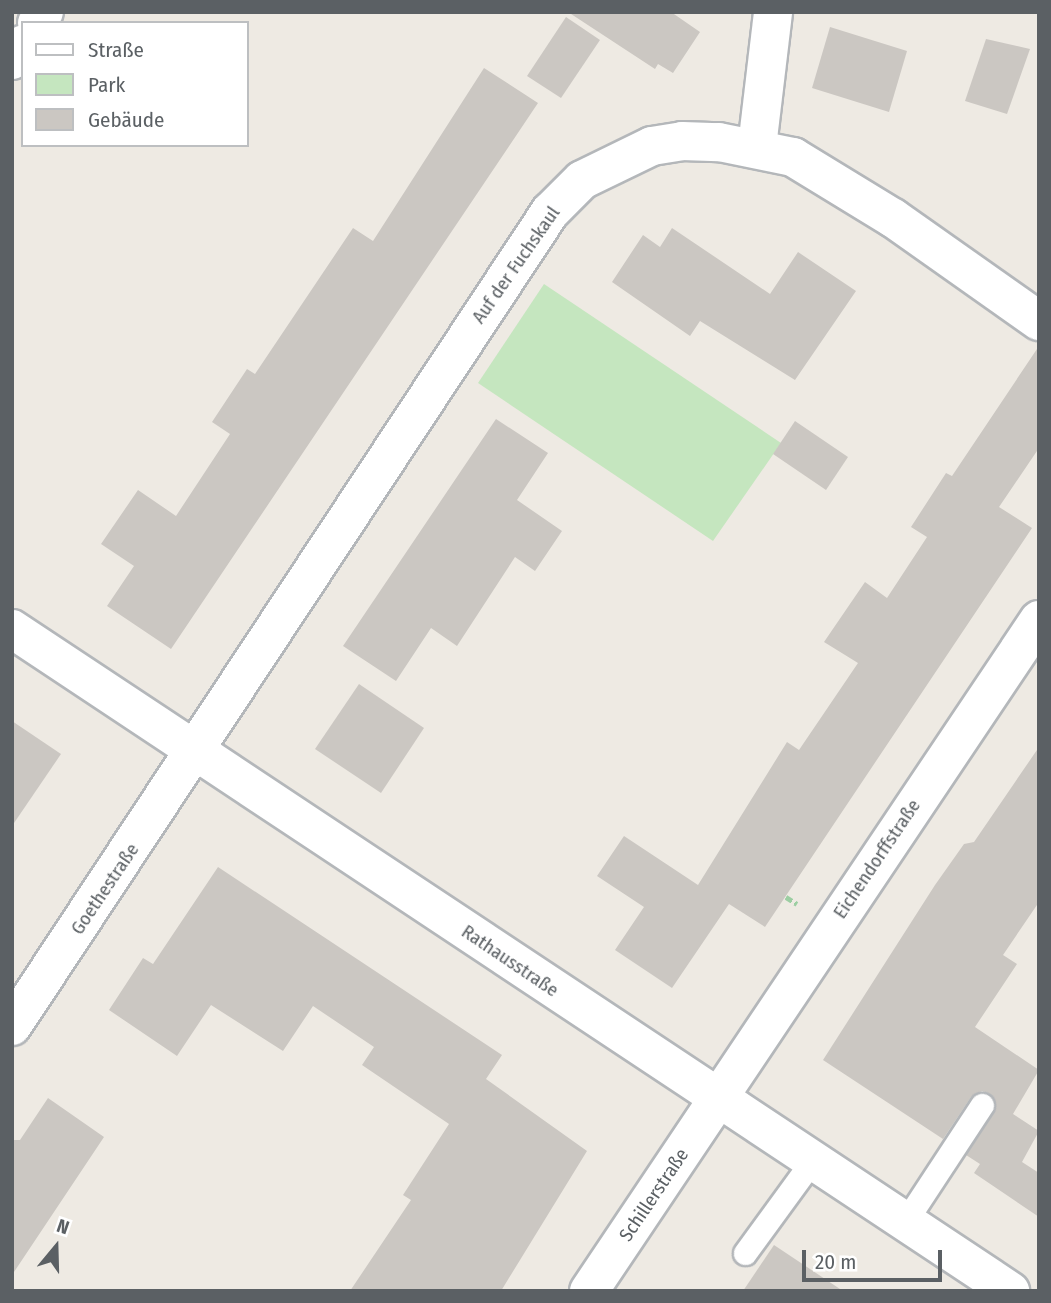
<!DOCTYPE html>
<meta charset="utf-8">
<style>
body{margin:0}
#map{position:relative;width:1051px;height:1303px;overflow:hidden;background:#eeeae3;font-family:"Fira Sans Condensed",sans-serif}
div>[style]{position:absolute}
.green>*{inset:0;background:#c5e6bf}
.building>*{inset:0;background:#cbc7c2}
.path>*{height:4.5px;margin-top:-2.25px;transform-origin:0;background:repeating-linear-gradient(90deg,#9ccea2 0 7px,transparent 0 10.5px)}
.roads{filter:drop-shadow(2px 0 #b4b7ba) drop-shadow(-2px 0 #b4b7ba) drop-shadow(0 2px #b4b7ba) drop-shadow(0 -2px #b4b7ba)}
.service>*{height:23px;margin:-11.5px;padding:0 11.5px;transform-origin:11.5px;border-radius:11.5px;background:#fff}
.minor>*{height:38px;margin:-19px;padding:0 19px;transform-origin:19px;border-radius:19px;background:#fff}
.tertiary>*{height:38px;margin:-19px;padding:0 19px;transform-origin:19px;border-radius:19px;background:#fff}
span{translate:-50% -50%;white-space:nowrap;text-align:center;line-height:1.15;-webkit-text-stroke:6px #fff;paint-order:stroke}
.street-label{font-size:19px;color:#5b6064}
.frame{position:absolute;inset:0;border:14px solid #5b6064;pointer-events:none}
.legend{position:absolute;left:21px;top:21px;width:228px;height:126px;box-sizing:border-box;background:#fff;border:2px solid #bdbfc1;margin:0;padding:9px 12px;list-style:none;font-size:21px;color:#5b6064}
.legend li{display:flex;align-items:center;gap:14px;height:35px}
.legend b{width:35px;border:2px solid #bdbfc1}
.north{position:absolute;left:21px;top:1212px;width:70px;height:70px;-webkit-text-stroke:5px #fff;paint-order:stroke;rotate:19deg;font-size:19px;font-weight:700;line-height:28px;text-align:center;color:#5b6064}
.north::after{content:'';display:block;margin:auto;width:24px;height:32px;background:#5b6064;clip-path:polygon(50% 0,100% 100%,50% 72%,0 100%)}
.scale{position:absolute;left:802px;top:1250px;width:140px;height:32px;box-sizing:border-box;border:4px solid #5b6064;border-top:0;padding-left:9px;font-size:21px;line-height:24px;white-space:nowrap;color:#5b6064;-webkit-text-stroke:5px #fff;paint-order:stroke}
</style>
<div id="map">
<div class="green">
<div style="clip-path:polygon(544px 284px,781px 443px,713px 541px,478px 383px)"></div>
</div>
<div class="building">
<div style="clip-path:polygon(568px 12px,671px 12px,700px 32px,673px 73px,658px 64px,655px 69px)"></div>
<div style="clip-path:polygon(566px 17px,600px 40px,561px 98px,527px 76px)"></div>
<div style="clip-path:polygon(830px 27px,907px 51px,889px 112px,812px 88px)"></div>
<div style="clip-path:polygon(986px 39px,1030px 49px,1007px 114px,965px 101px)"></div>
<div style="clip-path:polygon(484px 68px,538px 103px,171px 649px,107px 606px,134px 566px,101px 544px,138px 490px,176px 516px,230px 434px,212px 422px,247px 369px,255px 374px,353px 228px,373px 241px)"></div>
<div style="clip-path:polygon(672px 228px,770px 294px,798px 252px,856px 291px,795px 380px,700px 321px,690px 336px,612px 282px,643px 235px,660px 247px)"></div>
<div style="clip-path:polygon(1039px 346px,1039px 448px,999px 507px,1032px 528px,765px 927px,729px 904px,672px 988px,615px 950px,644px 907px,597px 876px,624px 836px,698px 885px,787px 742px,799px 750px,858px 663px,824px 642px,865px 582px,887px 598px,927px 537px,911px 527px,946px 473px,952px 476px)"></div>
<div style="clip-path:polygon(496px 419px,548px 453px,517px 500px,562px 531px,535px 571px,515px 557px,457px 646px,431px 628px,396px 681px,343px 646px)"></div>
<div style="clip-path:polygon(795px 421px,848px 457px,826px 490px,773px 454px)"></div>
<div style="clip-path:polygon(359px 684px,424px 728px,381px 793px,315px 749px)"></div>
<div style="clip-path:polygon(12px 721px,61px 754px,12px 826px)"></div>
<div style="clip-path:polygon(1039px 747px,1039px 902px,1003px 955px,1017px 964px,975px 1027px,1039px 1070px,1013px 1114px,1039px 1131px,1022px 1162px,1039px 1173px,1039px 1217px,974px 1173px,980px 1164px,966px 1155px,994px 1112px,990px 1094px,982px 1091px,971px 1097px,943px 1139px,823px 1060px,935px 885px,964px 844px,974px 842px)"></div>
<div style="clip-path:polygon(218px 867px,502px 1055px,486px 1079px,587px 1151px,501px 1291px,350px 1291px,411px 1200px,403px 1195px,449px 1124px,362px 1065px,374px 1047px,313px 1006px,283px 1051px,211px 1005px,177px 1056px,109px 1010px,143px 958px,153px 964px)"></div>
<div style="clip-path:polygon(48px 1098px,104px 1137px,12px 1275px,12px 1140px,20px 1140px)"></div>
<div style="clip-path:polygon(774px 1245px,843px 1291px,743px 1291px)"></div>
</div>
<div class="path">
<div style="left:786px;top:897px;width:13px;rotate:32deg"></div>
</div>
<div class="roads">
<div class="service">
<div style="left:905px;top:1222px;width:140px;rotate:-56.7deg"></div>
<div style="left:745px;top:1253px;width:114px;rotate:-53.9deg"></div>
</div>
<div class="minor">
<div style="left:37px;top:23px;width:13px;rotate:-58deg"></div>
<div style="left:12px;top:60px;width:19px;rotate:-55deg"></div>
<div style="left:757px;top:147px;width:136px;rotate:-83.2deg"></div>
<div style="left:12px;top:1026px;width:976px;rotate:-56.54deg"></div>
<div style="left:550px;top:212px;width:45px;rotate:-45deg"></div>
<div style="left:582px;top:180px;width:78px;rotate:-25.9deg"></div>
<div style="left:652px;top:146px;width:30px;rotate:-9deg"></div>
<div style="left:682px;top:141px;width:37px;rotate:2deg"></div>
<div style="left:719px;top:142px;width:76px;rotate:11.5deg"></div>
<div style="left:793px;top:157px;width:117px;rotate:31.4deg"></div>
<div style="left:893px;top:218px;width:179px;rotate:35.2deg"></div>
<div style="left:589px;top:1291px;width:808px;rotate:-56.15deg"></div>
</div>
<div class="tertiary">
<div style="left:12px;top:629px;width:1198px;rotate:33.56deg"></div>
</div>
</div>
<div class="street-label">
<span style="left:516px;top:265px;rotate:-55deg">Auf der Fuchskaul</span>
<span style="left:877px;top:859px;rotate:-56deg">Eichendorffstraße</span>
<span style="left:105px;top:889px;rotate:-56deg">Goethestraße</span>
<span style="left:510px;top:961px;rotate:34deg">Rathausstraße</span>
<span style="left:654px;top:1195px;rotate:-56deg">Schillerstraße</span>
</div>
<div class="frame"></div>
<ul class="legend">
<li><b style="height:9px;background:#fff"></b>Straße</li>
<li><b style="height:19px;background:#c5e6bf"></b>Park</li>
<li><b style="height:19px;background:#cbc7c2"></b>Gebäude</li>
</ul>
<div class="north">N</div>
<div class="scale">20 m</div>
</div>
